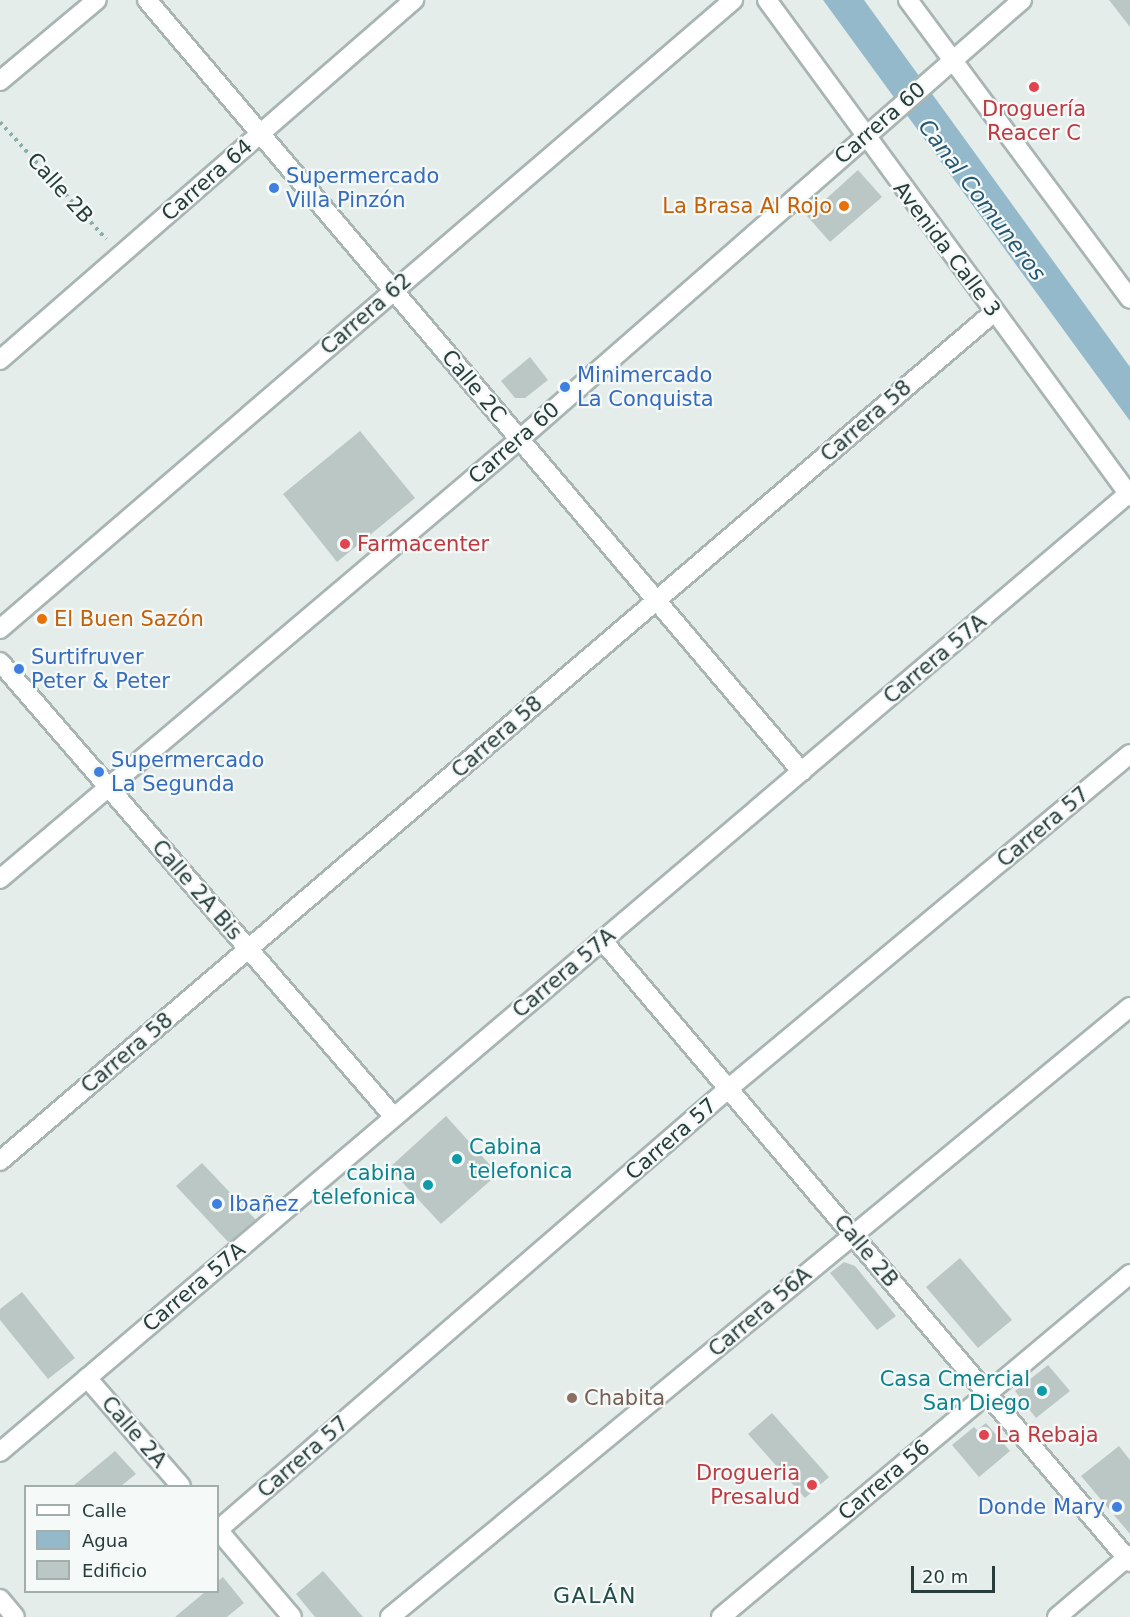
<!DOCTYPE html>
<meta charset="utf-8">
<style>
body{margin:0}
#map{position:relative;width:1130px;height:1617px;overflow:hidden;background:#e5edeb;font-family:"DejaVu Sans",sans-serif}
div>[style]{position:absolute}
.water>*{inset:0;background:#94b9cb}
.building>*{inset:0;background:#bbc7c4}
.path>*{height:4px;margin-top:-2px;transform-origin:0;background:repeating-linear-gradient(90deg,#89ada8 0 3px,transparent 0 7.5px)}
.roads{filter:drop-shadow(2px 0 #a8b5b3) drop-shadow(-2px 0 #a8b5b3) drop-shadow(0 2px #a8b5b3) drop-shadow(0 -2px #a8b5b3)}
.street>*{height:18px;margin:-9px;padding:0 9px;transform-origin:9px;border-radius:9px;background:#fff}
.secondary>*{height:18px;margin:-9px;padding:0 9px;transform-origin:9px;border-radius:9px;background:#fff}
.dots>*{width:16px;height:16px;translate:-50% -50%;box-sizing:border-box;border:3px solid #f5f9f8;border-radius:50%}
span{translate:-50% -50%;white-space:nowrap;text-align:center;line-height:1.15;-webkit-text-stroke:4.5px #f5f9f8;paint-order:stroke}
.health-label{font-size:21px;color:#be3a42}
.left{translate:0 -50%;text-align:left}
.right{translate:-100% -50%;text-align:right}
.street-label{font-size:21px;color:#263d3b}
.shop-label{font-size:21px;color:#366cbe}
.food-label{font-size:21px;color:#c56008}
.culture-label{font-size:21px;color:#0d838f}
.education-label{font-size:21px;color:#785e54}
.water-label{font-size:22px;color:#275872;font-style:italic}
.neighbourhood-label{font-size:22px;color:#244d4a;letter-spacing:1.5px}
.legend{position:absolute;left:24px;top:1485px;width:195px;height:108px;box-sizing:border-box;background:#f5f9f8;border:2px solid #a2aeac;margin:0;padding:8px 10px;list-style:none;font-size:18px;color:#263d3b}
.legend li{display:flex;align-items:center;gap:12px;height:30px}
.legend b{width:30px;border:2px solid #a2aeac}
.scale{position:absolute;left:911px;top:1566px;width:84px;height:27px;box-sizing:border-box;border:3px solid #263d3b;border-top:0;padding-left:8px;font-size:18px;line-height:21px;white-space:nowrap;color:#263d3b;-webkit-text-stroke:4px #f5f9f8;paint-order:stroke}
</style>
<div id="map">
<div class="water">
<div style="clip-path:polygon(823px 0,864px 0,1130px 367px,1130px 421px)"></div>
</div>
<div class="building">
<div style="clip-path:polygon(1109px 0,1130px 0,1130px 27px)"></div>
<div style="clip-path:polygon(858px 170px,882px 197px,830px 242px,807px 216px)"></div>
<div style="clip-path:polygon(530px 357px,548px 380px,525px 398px,515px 398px,501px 381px)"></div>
<div style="clip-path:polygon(360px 431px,415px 498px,337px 562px,283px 494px)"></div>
<div style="clip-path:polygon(446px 1116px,498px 1174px,441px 1224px,389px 1168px)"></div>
<div style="clip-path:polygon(202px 1163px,257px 1221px,231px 1245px,176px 1186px)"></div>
<div style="clip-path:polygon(960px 1258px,1012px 1320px,978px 1348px,926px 1287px)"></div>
<div style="clip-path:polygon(844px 1262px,855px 1266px,896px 1316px,877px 1330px,830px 1273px)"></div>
<div style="clip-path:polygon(22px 1292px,75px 1358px,48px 1379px,0 1320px,0 1309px)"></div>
<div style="clip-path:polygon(1048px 1365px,1070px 1391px,1036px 1418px,1015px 1391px)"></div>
<div style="clip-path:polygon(772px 1413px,829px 1477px,805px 1498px,748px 1434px)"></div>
<div style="clip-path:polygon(986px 1423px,1010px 1451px,979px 1477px,952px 1445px,974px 1427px,977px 1430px)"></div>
<div style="clip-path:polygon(1119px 1446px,1130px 1460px,1130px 1534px,1081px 1476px)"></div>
<div style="clip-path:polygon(115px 1451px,136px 1474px,121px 1486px,73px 1486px)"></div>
<div style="clip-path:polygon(323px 1571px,363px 1617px,315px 1617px,296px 1594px)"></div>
<div style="clip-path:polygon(223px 1577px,244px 1603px,227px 1617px,175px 1617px,205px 1592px,218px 1592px,218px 1581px)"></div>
</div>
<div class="path">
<div style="left:0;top:122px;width:158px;rotate:47.8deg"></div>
</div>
<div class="roads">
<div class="street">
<div style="left:147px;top:0;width:1012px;rotate:49.69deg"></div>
<div style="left:0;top:81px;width:126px;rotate:-39.9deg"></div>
<div style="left:0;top:360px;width:549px;rotate:-41.01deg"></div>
<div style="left:0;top:629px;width:966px;rotate:-40.63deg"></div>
<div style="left:0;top:662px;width:602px;rotate:49.11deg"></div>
<div style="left:602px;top:940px;width:816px;rotate:49.67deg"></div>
<div style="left:0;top:1161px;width:1307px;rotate:-40.5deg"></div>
<div style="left:87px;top:1378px;width:143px;rotate:49deg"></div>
<div style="left:0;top:1452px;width:1480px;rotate:-40.34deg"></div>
<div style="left:218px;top:1530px;width:674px;rotate:-40.85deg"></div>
<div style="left:728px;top:1089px;width:523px;rotate:-39.81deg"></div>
<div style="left:218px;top:1530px;width:114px;rotate:49.6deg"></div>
<div style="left:0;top:1599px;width:23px;rotate:50deg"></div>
<div style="left:390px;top:1617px;width:959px;rotate:-39.5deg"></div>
<div style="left:1057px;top:1617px;width:96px;rotate:-40.3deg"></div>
</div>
<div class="secondary">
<div style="left:767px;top:0;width:615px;rotate:53.8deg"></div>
<div style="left:908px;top:0;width:372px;rotate:53.4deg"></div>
<div style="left:0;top:879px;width:681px;rotate:-40.24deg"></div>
<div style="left:520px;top:439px;width:667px;rotate:-41.17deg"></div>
<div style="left:721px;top:1617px;width:534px;rotate:-39.98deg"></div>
</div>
</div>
<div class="dots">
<div style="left:1034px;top:87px;background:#e0444e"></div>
<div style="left:274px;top:188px;background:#3f7fe0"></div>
<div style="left:844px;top:206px;background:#e8710a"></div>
<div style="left:565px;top:387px;background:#3f7fe0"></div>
<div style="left:345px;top:544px;background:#e0444e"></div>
<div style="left:42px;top:619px;background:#e8710a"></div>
<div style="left:19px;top:669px;background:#3f7fe0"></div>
<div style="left:99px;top:772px;background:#3f7fe0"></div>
<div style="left:457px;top:1159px;background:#0f9aa8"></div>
<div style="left:428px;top:1185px;background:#0f9aa8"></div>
<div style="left:217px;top:1204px;background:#3f7fe0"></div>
<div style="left:1042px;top:1391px;background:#0f9aa8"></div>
<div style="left:572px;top:1398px;background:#8d6e63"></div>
<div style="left:984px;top:1435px;background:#e0444e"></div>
<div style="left:812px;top:1485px;background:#e0444e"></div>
<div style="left:1117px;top:1507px;background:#3f7fe0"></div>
</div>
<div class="health-label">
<span style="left:1034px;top:121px">Droguería<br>Reacer C</span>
<span class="left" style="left:357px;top:544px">Farmacenter</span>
<span class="left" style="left:996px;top:1435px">La Rebaja</span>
<span class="right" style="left:800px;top:1485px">Drogueria<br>Presalud</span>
</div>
<div class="street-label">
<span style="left:880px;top:123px;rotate:-41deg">Carrera 60</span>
<span style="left:207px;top:180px;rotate:-41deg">Carrera 64</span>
<span style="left:60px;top:188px;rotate:48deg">Calle 2B</span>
<span style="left:947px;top:249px;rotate:53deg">Avenida Calle 3</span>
<span style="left:366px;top:314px;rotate:-41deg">Carrera 62</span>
<span style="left:474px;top:386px;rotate:50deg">Calle 2C</span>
<span style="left:866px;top:421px;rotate:-41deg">Carrera 58</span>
<span style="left:514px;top:443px;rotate:-41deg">Carrera 60</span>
<span style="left:935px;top:659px;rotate:-40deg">Carrera 57A</span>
<span style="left:497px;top:737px;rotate:-41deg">Carrera 58</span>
<span style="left:1043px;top:827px;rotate:-40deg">Carrera 57</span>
<span style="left:197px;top:890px;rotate:49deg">Calle 2A Bis</span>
<span style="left:564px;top:973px;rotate:-40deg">Carrera 57A</span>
<span style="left:127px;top:1053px;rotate:-40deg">Carrera 58</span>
<span style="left:671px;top:1139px;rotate:-41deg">Carrera 57</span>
<span style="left:866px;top:1251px;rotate:50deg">Calle 2B</span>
<span style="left:194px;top:1287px;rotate:-40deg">Carrera 57A</span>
<span style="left:760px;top:1312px;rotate:-40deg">Carrera 56A</span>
<span style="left:134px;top:1432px;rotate:49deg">Calle 2A</span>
<span style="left:303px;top:1457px;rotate:-41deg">Carrera 57</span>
<span style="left:884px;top:1480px;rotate:-40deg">Carrera 56</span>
</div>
<div class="shop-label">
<span class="left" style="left:286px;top:188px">Supermercado<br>Villa Pinzón</span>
<span class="left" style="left:577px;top:387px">Minimercado<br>La Conquista</span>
<span class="left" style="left:31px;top:669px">Surtifruver<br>Peter &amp; Peter</span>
<span class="left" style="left:111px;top:772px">Supermercado<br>La Segunda</span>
<span class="left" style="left:229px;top:1204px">Ibañez</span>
<span class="right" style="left:1105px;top:1507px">Donde Mary</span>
</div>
<div class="food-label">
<span class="right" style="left:832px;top:206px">La Brasa Al Rojo</span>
<span class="left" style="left:54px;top:619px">El Buen Sazón</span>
</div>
<div class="culture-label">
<span class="left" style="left:469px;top:1159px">Cabina<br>telefonica</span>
<span class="right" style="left:416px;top:1185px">cabina<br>telefonica</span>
<span class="right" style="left:1030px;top:1391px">Casa Cmercial<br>San Diego</span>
</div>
<div class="education-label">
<span class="left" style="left:584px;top:1398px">Chabita</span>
</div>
<div class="water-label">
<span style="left:982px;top:200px;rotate:53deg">Canal Comuneros</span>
</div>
<div class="neighbourhood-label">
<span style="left:595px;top:1596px">GALÁN</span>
</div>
<ul class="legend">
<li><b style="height:8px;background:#fff"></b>Calle</li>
<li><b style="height:16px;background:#94b9cb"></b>Agua</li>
<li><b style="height:16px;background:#bbc7c4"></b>Edificio</li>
</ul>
<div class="scale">20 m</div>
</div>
